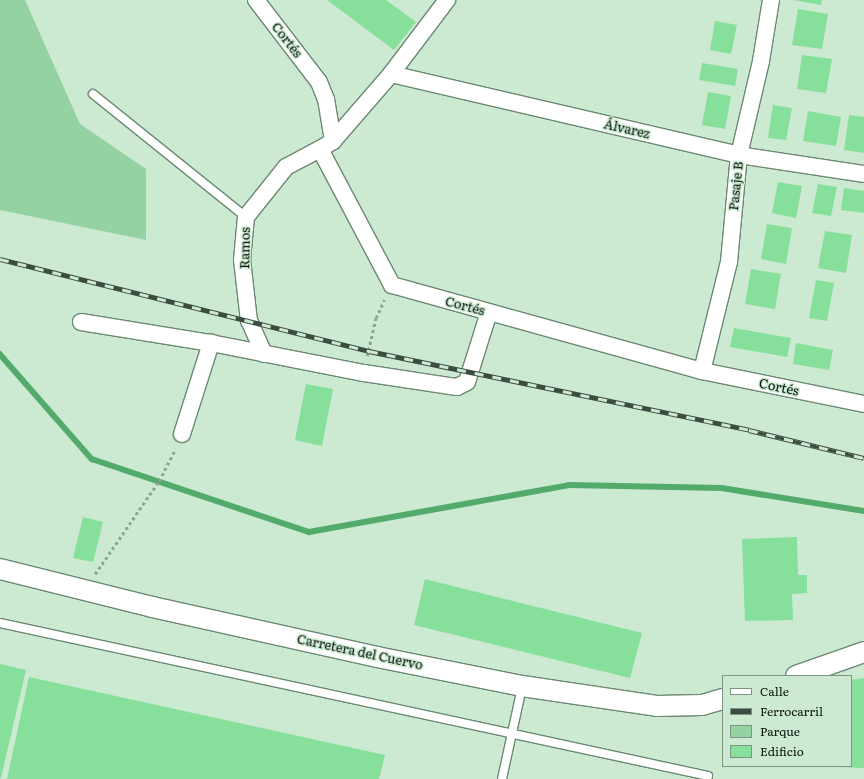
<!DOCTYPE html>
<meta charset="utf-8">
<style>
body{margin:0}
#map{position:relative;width:864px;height:779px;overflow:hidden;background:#ccead1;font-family:Literata,serif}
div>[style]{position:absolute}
.green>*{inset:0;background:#94d2a1}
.stream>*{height:5.5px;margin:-2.75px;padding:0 2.75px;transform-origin:2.75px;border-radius:2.75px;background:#52ab6a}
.building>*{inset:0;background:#86df9b}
.path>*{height:2.5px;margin-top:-1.25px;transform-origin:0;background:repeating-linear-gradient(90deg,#8ca490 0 3px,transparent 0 6px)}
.roads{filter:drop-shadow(1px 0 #6c8872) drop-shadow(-1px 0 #6c8872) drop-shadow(0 1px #6c8872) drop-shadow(0 -1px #6c8872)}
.service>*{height:8px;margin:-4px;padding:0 4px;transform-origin:4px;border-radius:4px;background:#fff}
.minor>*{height:16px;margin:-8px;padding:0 8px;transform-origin:8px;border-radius:8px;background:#fff}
.tertiary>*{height:20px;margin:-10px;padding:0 10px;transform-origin:10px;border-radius:10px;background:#fff}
.rail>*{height:4.5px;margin-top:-2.25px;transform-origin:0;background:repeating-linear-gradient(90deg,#ccead1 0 9px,#3c4c40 0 18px);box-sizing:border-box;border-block:1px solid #3c4c40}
span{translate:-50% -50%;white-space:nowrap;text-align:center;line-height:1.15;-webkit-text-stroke:3px #ccead1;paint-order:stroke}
.street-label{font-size:13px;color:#09140c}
.legend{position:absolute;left:722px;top:675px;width:130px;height:92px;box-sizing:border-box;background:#ccead1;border:1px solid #7e9482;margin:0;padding:5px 7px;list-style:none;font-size:12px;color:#09140c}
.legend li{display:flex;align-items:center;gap:8px;height:20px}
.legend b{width:20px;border:1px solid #7e9482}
</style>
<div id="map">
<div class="green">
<div style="clip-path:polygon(0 0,25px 0,80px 124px,146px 169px,146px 240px,0 210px)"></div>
</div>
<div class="stream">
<div style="left:0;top:354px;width:140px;rotate:48.8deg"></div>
<div style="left:92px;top:459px;width:229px;rotate:18.6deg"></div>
<div style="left:309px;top:532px;width:264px;rotate:-10.2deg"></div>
<div style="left:569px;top:485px;width:153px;rotate:1.1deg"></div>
<div style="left:722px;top:488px;width:144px;rotate:9.2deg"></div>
</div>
<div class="building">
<div style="clip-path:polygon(327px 0,386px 0,416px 22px,394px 50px)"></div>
<div style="clip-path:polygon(793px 0,822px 0,821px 5px)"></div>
<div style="clip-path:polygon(798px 9px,828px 14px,822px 49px,792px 45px)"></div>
<div style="clip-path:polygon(715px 21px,737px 25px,731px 54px,710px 50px)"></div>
<div style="clip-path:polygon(802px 55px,832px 59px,826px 93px,797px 89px)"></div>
<div style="clip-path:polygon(702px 63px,738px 69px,735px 86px,699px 80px)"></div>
<div style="clip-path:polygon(708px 92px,731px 96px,725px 129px,702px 125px)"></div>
<div style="clip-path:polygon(773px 105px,792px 108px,786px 140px,768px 138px)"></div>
<div style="clip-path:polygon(808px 111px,841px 117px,836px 146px,803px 141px)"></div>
<div style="clip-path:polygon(849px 115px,864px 117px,864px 153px,844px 150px)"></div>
<div style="clip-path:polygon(778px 182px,802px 186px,796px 218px,772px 213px)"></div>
<div style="clip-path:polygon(818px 184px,837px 187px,831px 216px,812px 213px)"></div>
<div style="clip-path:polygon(844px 188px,864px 191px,864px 213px,841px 210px)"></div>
<div style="clip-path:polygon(767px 224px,792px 228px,786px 264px,761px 259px)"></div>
<div style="clip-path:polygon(825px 231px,852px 235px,846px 273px,818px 268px)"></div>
<div style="clip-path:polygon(751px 269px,781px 274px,775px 309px,745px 304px)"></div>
<div style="clip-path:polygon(816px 280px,834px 283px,827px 321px,809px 318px)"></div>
<div style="clip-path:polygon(734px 328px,791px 338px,787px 357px,730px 347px)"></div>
<div style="clip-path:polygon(796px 343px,833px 350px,829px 370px,793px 364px)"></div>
<div style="clip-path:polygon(306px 384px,333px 389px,322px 446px,295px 440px)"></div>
<div style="clip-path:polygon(83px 517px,103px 522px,93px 562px,73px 558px)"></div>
<div style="clip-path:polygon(797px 537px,798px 575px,807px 575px,807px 593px,792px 594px,793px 620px,745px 621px,742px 539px)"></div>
<div style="clip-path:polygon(425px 579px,642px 633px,630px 678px,414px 625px)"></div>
<div style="clip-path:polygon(0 664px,26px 670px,1px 778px,0 778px)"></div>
<div style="clip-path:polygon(29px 677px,385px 755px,379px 779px,7px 779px)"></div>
<div style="clip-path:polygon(864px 678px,864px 768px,838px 767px,851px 766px,851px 680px)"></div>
</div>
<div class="path">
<div style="left:367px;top:356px;width:39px;rotate:-77deg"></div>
<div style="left:376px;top:318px;width:20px;rotate:-66deg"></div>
<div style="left:95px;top:574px;width:113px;rotate:-55.5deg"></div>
<div style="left:159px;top:481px;width:36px;rotate:-63deg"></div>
</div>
<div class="roads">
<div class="service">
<div style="left:93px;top:94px;width:196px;rotate:38.8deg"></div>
<div style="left:0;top:623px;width:724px;rotate:12.19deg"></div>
<div style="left:708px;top:776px;width:3px;rotate:108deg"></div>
<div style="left:502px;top:779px;width:94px;rotate:-77.7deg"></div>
</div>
<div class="minor">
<div style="left:256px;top:0;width:103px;rotate:52.5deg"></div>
<div style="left:319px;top:82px;width:18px;rotate:68deg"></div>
<div style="left:326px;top:99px;width:43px;rotate:80.5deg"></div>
<div style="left:333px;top:141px;width:15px;rotate:148deg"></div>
<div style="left:320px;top:149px;width:154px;rotate:62.1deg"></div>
<div style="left:392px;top:285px;width:322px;rotate:15.5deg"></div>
<div style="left:702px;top:371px;width:165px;rotate:11.5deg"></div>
<div style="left:391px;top:74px;width:357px;rotate:13.1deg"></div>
<div style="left:739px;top:155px;width:126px;rotate:8.6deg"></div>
<div style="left:333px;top:141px;width:89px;rotate:-49.1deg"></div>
<div style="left:391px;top:74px;width:93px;rotate:-52.9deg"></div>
<div style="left:81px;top:322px;width:132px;rotate:9.2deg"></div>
<div style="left:211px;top:343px;width:156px;rotate:11.1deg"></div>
<div style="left:364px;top:373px;width:94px;rotate:8.6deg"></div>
<div style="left:457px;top:387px;width:11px;rotate:-27deg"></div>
<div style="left:467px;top:382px;width:73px;rotate:-72.6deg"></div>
<div style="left:264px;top:354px;width:36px;rotate:-114deg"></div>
<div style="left:249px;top:321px;width:61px;rotate:-96.5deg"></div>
<div style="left:242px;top:260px;width:43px;rotate:-84.7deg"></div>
<div style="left:246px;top:217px;width:64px;rotate:-51.3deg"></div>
<div style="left:286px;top:167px;width:38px;rotate:-28deg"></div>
<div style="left:702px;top:371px;width:112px;rotate:-76.1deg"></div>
<div style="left:729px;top:262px;width:107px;rotate:-84.7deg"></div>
<div style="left:739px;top:155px;width:97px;rotate:-76.8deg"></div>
<div style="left:761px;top:61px;width:62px;rotate:-80.7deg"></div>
<div style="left:182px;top:434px;width:96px;rotate:-72.3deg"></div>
</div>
<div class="tertiary">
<div style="left:0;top:569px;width:157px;rotate:14deg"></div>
<div style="left:152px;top:607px;width:230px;rotate:12.5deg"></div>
<div style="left:377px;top:657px;width:148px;rotate:11.3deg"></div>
<div style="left:522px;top:686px;width:136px;rotate:8.4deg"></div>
<div style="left:657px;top:706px;width:45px;rotate:-1.3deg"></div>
<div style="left:702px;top:705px;width:22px;rotate:-16deg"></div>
<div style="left:796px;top:676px;width:72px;rotate:-19.4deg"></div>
</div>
</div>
<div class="rail">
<div style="left:0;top:259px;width:380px;rotate:14deg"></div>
<div style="left:369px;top:351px;width:388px;rotate:11.7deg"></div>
<div style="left:749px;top:430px;width:118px;rotate:13.7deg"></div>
</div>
<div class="street-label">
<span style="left:287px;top:40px;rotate:52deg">Cortés</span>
<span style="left:627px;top:129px;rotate:13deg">Álvarez</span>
<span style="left:736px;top:186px;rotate:-84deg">Pasaje B</span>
<span style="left:245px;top:248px;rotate:-89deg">Ramos</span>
<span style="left:465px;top:306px;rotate:15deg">Cortés</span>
<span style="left:779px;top:387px;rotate:12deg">Cortés</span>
<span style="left:360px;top:652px;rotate:12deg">Carretera del Cuervo</span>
</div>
<ul class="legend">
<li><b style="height:5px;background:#fff"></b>Calle</li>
<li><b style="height:5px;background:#3c4c40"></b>Ferrocarril</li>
<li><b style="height:11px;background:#94d2a1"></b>Parque</li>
<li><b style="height:11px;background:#86df9b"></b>Edificio</li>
</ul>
</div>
